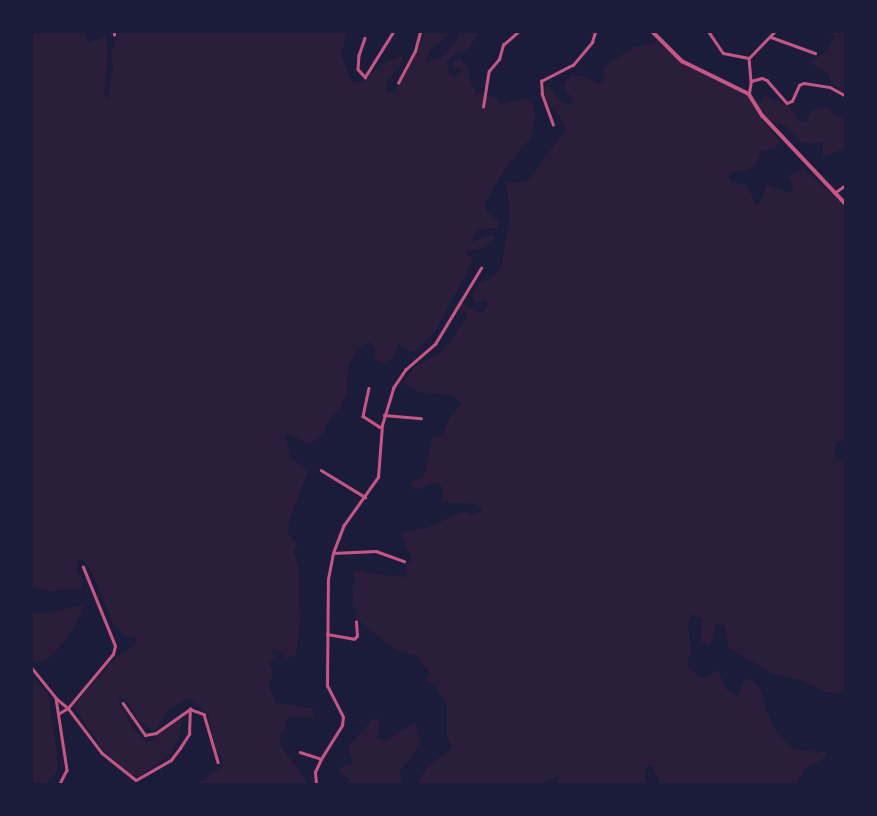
<!DOCTYPE html>
<style>
body{margin:0}
#map{position:relative;width:877px;height:816px;overflow:hidden;background:#1b1b3a;font-family:Mulish,sans-serif}
div>[style]{position:absolute}
.green>*{inset:0;background:#2a1e3b}
.minor>*{height:2.5px;margin:-1.25px;padding:0 1.25px;transform-origin:1.25px;border-radius:1.25px;background:#c65784}
.tertiary>*{height:3.5px;margin:-1.75px;padding:0 1.75px;transform-origin:1.75px;border-radius:1.75px;background:#c65784}
span{translate:-50% -50%;white-space:nowrap;text-align:center;line-height:1.15;-webkit-text-stroke:5px #1b1b3a;paint-order:stroke}
.frame{position:absolute;inset:0;border:33px solid #1b1b3a;pointer-events:none}
</style>
<div id="map">
<div class="green">
<div style="clip-path:polygon(32px 32px,85px 32px,89px 43px,105px 36px,108px 50px,104px 94px,108px 99px,113px 67px,111px 55px,118px 32px,347px 32px,341px 57px,353px 82px,363px 82px,382px 64px,401px 56px,403px 58px,401px 65px,386px 83px,387px 93px,395px 92px,426px 32px,451px 32px,430px 51px,426px 62px,443px 56px,456px 41px,459px 32px,480px 32px,466px 51px,455px 54px,446px 62px,450px 75px,456px 77px,462px 70px,453px 66px,453px 61px,460px 59px,469px 68px,469px 78px,476px 93px,495px 98px,501px 105px,526px 98px,533px 106px,535px 117px,532px 136px,505px 169px,485px 202px,486px 210px,499px 222px,497px 228px,477px 230px,471px 242px,491px 235px,495px 236px,493px 241px,481px 249px,467px 251px,466px 255px,472px 257px,470px 266px,436px 330px,416px 351px,408px 351px,399px 343px,393px 358px,382px 364px,374px 358px,376px 349px,370px 342px,357px 348px,348px 368px,347px 391px,339px 411px,330px 417px,323px 434px,310px 444px,288px 434px,285px 436px,290px 457px,308px 471px,289px 520px,288px 533px,298px 545px,293px 551px,299px 570px,300px 621px,296px 655px,285px 659px,283px 652px,271px 650px,276px 657px,269px 663px,273px 675px,268px 685px,276px 703px,313px 708px,313px 718px,288px 717px,285px 730px,280px 734px,281px 746px,308px 784px,196px 784px,223px 766px,223px 759px,216px 750px,208px 714px,190px 698px,171px 707px,156px 729px,150px 729px,139px 721px,127px 700px,121px 697px,118px 700px,133px 729px,146px 742px,153px 740px,178px 717px,182px 721px,179px 739px,171px 753px,140px 776px,132px 775px,108px 756px,73px 706px,117px 656px,135px 645px,136px 638px,125px 636px,113px 624px,93px 575px,83px 560px,79px 559px,76px 569px,83px 581px,81px 589px,49px 591px,32px 588px,32px 520px,34px 517px,32px 515px)"></div>
<div style="clip-path:polygon(824px 32px,845px 32px,845px 94px,831px 83px,828px 74px,810px 62px,827px 51px,835px 36px)"></div>
<div style="clip-path:polygon(656px 40px,682px 62px,744px 93px,779px 141px,776px 148px,760px 152px,756px 164px,749px 170px,732px 172px,729px 178px,733px 182px,748px 186px,755px 204px,759px 203px,767px 185px,790px 193px,793px 190px,794px 185px,788px 176px,803px 168px,845px 206px,846px 440px,838px 442px,834px 448px,837px 460px,846px 464px,845px 690px,836px 694px,825px 692px,801px 680px,771px 673px,729px 648px,724px 625px,716px 624px,713px 641px,709px 645px,700px 641px,703px 620px,691px 614px,688px 622px,691px 652px,687px 665px,700px 678px,709px 677px,714px 670px,719px 673px,726px 689px,737px 696px,746px 679px,752px 680px,761px 689px,768px 715px,777px 733px,794px 750px,826px 752px,824px 758px,804px 770px,797px 784px,660px 784px,653px 766px,648px 765px,645px 776px,647px 784px,557px 784px,559px 776px,540px 784px,417px 784px,427px 767px,452px 748px,447px 736px,447px 704px,434px 684px,425px 681px,430px 673px,417px 656px,396px 650px,354px 617px,357px 611px,353px 604px,354px 572px,361px 569px,370px 574px,404px 577px,408px 573px,406px 565px,412px 560px,401px 533px,427px 528px,464px 511px,472px 515px,483px 510px,476px 504px,442px 502px,443px 489px,438px 482px,415px 490px,410px 482px,424px 477px,432px 438px,443px 436px,449px 418px,461px 404px,452px 395px,418px 392px,403px 383px,414px 368px,441px 352px,457px 333px,468px 314px,455px 308px,459px 301px,478px 313px,483px 312px,487px 306px,486px 301px,475px 303px,472px 295px,479px 283px,492px 278px,501px 267px,510px 218px,506px 183px,526px 182px,566px 130px,556px 110px,547px 104px,544px 93px,547px 84px,559px 100px,568px 104px,574px 102px,563px 85px,571px 75px,582px 76px,599px 83px,605px 80px,603px 71px,609px 63px,634px 47px,654px 44px)"></div>
<div style="clip-path:polygon(765px 96px,790px 106px,799px 120px,805px 122px,811px 111px,826px 107px,836px 116px,845px 118px,845px 148px,823px 157px,822px 142px,803px 143px,784px 125px,771px 122px,757px 103px)"></div>
<div style="clip-path:polygon(83px 605px,82px 613px,68px 637px,47px 660px,37px 663px,32px 661px,32px 613px,49px 613px)"></div>
<div style="clip-path:polygon(32px 676px,48px 694px,57px 753px,57px 772px,47px 784px,32px 784px)"></div>
<div style="clip-path:polygon(373px 719px,380px 719px,377px 738px,387px 740px,415px 722px,421px 744px,399px 772px,402px 784px,347px 784px,350px 779px,341px 774px,339px 768px,353px 764px,348px 747px)"></div>
</div>
<div class="minor">
<div style="left:709px;top:32px;width:25px;rotate:56deg"></div>
<div style="left:723px;top:53px;width:26px;rotate:11deg"></div>
<div style="left:749px;top:58px;width:36px;rotate:-46deg"></div>
<div style="left:114px;top:35px;width:3px;rotate:-90deg"></div>
<div style="left:771px;top:37px;width:47px;rotate:20deg"></div>
<div style="left:365px;top:38px;width:18px;rotate:109deg"></div>
<div style="left:359px;top:55px;width:14px;rotate:94deg"></div>
<div style="left:358px;top:69px;width:11px;rotate:49deg"></div>
<div style="left:365px;top:77px;width:53px;rotate:-58.1deg"></div>
<div style="left:749px;top:58px;width:23px;rotate:85deg"></div>
<div style="left:398px;top:83px;width:36px;rotate:-62deg"></div>
<div style="left:415px;top:51px;width:20px;rotate:-75deg"></div>
<div style="left:749px;top:93px;width:12px;rotate:-81deg"></div>
<div style="left:751px;top:81px;width:11px;rotate:-15deg"></div>
<div style="left:762px;top:78px;width:5px;rotate:22deg"></div>
<div style="left:767px;top:80px;width:30px;rotate:49deg"></div>
<div style="left:787px;top:103px;width:5px;rotate:-22deg"></div>
<div style="left:792px;top:101px;width:17px;rotate:-66deg"></div>
<div style="left:799px;top:85px;width:5px;rotate:-22deg"></div>
<div style="left:804px;top:83px;width:26px;rotate:9deg"></div>
<div style="left:830px;top:87px;width:18px;rotate:29deg"></div>
<div style="left:483px;top:107px;width:36px;rotate:-81deg"></div>
<div style="left:489px;top:71px;width:16px;rotate:-50deg"></div>
<div style="left:499px;top:59px;width:15px;rotate:-74deg"></div>
<div style="left:503px;top:45px;width:20px;rotate:-41deg"></div>
<div style="left:553px;top:125px;width:33px;rotate:-110deg"></div>
<div style="left:542px;top:94px;width:13px;rotate:-94deg"></div>
<div style="left:541px;top:81px;width:36px;rotate:-27deg"></div>
<div style="left:573px;top:65px;width:30px;rotate:-50deg"></div>
<div style="left:592px;top:42px;width:10px;rotate:-73deg"></div>
<div style="left:834px;top:193px;width:14px;rotate:-34deg"></div>
<div style="left:369px;top:388px;width:29px;rotate:102deg"></div>
<div style="left:363px;top:416px;width:20px;rotate:33deg"></div>
<div style="left:384px;top:415px;width:37px;rotate:5deg"></div>
<div style="left:321px;top:470px;width:52px;rotate:31.5deg"></div>
<div style="left:333px;top:553px;width:43px;rotate:-2.7deg"></div>
<div style="left:376px;top:551px;width:30px;rotate:20deg"></div>
<div style="left:327px;top:634px;width:27px;rotate:10deg"></div>
<div style="left:354px;top:639px;width:4px;rotate:-45deg"></div>
<div style="left:357px;top:636px;width:14px;rotate:-94deg"></div>
<div style="left:32px;top:668px;width:38px;rotate:51deg"></div>
<div style="left:56px;top:698px;width:16px;rotate:40deg"></div>
<div style="left:68px;top:708px;width:56px;rotate:52.9deg"></div>
<div style="left:102px;top:753px;width:43px;rotate:38.5deg"></div>
<div style="left:136px;top:780px;width:40px;rotate:-29.7deg"></div>
<div style="left:171px;top:760px;width:15px;rotate:-53deg"></div>
<div style="left:180px;top:748px;width:17px;rotate:-57deg"></div>
<div style="left:189px;top:734px;width:25px;rotate:-88deg"></div>
<div style="left:56px;top:698px;width:73px;rotate:81.3deg"></div>
<div style="left:67px;top:770px;width:16px;rotate:117deg"></div>
<div style="left:123px;top:703px;width:39px;rotate:55deg"></div>
<div style="left:145px;top:735px;width:11px;rotate:-10deg"></div>
<div style="left:156px;top:733px;width:42px;rotate:-35.2deg"></div>
<div style="left:190px;top:709px;width:15px;rotate:20deg"></div>
<div style="left:204px;top:714px;width:50px;rotate:73.7deg"></div>
<div style="left:58px;top:714px;width:12px;rotate:-31deg"></div>
<div style="left:68px;top:708px;width:70px;rotate:-50.2deg"></div>
<div style="left:113px;top:654px;width:8px;rotate:-76deg"></div>
<div style="left:115px;top:646px;width:85px;rotate:-112.1deg"></div>
<div style="left:300px;top:752px;width:22px;rotate:18deg"></div>
<div style="left:316px;top:784px;width:12px;rotate:-95deg"></div>
<div style="left:315px;top:772px;width:14px;rotate:-65deg"></div>
<div style="left:321px;top:759px;width:40px;rotate:-58deg"></div>
<div style="left:342px;top:725px;width:8px;rotate:-83deg"></div>
<div style="left:343px;top:717px;width:35px;rotate:-117deg"></div>
<div style="left:327px;top:686px;width:107px;rotate:-89.5deg"></div>
<div style="left:328px;top:579px;width:26px;rotate:-79deg"></div>
<div style="left:333px;top:553px;width:30px;rotate:-69deg"></div>
<div style="left:344px;top:525px;width:59px;rotate:-54.7deg"></div>
<div style="left:378px;top:477px;width:52px;rotate:-85.6deg"></div>
<div style="left:382px;top:425px;width:39px;rotate:-73deg"></div>
<div style="left:393px;top:388px;width:22px;rotate:-56deg"></div>
<div style="left:405px;top:370px;width:40px;rotate:-41deg"></div>
<div style="left:435px;top:344px;width:89px;rotate:-58.8deg"></div>
</div>
<div class="tertiary">
<div style="left:653px;top:32px;width:41px;rotate:45deg"></div>
<div style="left:682px;top:61px;width:75px;rotate:26.2deg"></div>
<div style="left:749px;top:94px;width:26px;rotate:58deg"></div>
<div style="left:763px;top:116px;width:121px;rotate:46.7deg"></div>
</div>
<div class="frame"></div>
</div>
